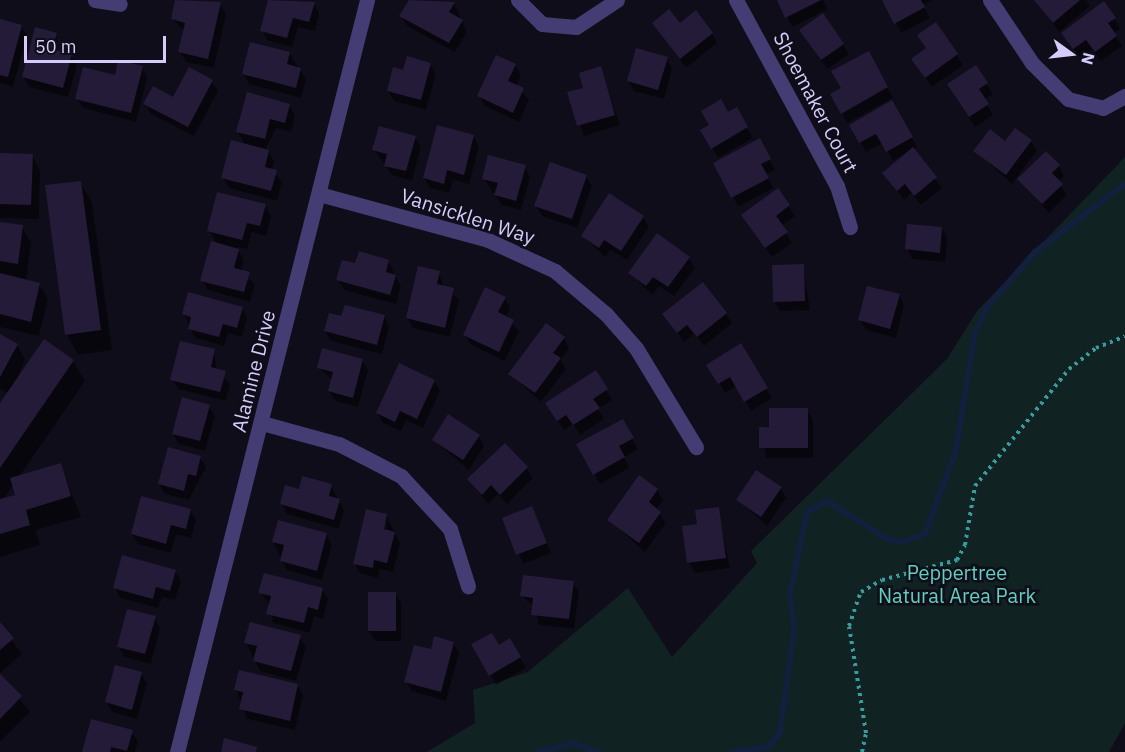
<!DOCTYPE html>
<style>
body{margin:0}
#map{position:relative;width:1125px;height:752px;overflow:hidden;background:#100d1a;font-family:"IBM Plex Sans",sans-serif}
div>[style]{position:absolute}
.green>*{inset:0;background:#112223}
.shadow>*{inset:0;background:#0007}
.stream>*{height:6px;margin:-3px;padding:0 3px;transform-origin:3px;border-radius:3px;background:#12203d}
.building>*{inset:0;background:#231b38}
.path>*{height:4px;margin-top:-2px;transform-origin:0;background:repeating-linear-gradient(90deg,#3a9c9e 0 3px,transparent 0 7.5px)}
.minor>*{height:15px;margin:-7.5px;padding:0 7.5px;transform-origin:7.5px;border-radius:7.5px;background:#443d73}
span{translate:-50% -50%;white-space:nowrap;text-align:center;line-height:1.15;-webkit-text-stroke:5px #100d1a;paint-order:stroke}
.street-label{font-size:20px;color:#d5ccf9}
.park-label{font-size:20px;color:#62cebc}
.north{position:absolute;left:1041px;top:24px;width:60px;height:60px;-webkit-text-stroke:4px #100d1a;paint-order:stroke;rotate:105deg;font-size:16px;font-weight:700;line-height:24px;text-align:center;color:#d5ccf9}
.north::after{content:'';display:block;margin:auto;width:21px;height:27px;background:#d5ccf9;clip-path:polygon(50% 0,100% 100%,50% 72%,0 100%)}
.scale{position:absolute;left:24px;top:36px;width:142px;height:27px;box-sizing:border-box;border:3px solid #d5ccf9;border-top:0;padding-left:8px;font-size:18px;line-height:21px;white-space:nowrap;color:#d5ccf9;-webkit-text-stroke:4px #100d1a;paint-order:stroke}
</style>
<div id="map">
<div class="green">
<div style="clip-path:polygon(1125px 157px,1125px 723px,1109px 752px,427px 752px,475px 723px,473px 690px,528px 672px,628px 588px,672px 657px,757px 563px,751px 551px,947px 359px,977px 311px)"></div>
</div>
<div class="shadow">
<div style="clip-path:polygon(177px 0,220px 4px,226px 14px,214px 68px,186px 62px,180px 52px,185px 31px,172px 19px)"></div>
<div style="clip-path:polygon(270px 0,314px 3px,319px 13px,315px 31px,298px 27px,292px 47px,267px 40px,262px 30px)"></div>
<div style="clip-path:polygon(410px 0,454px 3px,467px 32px,455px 52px,407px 26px,401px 16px)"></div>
<div style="clip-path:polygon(779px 0,823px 0,828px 9px,792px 27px)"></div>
<div style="clip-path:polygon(884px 0,932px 0,923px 5px,930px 18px,901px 33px)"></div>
<div style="clip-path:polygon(1086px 0,1090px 6px,1059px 32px,1036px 1px)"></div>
<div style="clip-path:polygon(1115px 19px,1120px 29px,1114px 33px,1122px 46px,1101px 61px,1092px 49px,1080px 58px,1063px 33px)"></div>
<div style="clip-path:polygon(654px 23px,712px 33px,717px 43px,686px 68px)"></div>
<div style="clip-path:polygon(935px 24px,963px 65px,932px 87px,919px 69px)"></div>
<div style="clip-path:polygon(0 25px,21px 26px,27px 36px,13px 87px,0 83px)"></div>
<div style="clip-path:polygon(56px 34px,59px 53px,71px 56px,77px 66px,68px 97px,29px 87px,23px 77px)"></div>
<div style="clip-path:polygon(807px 40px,843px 44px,849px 54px,827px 69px)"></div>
<div style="clip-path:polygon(289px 53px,306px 79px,301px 98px,249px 84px,243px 74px)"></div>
<div style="clip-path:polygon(868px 53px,893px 98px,847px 123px,832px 95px,843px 89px)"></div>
<div style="clip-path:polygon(667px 59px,672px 69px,664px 99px,634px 91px,628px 81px)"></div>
<div style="clip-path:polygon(430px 64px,436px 74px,426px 110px,394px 101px,388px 91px)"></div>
<div style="clip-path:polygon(515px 65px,521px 75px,516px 86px,529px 99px,519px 122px,485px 106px,479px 96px)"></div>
<div style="clip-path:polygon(976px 67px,993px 94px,984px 100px,993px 115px,975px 127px,954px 95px)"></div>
<div style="clip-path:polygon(142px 68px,147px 78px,136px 122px,83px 108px,77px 98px)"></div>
<div style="clip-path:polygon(600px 68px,620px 125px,584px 136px,569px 93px,585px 89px)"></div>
<div style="clip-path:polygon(212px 81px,218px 91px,194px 136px,151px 114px,145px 104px,174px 99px)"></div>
<div style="clip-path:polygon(892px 102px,917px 147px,913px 150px,942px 188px,921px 205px,911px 193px,904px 200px,884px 173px,902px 156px,893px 161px,883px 143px,866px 152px,851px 125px)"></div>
<div style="clip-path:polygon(289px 105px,295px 115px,291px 132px,276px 128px,266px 148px,274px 161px,272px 170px,282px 182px,277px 201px,229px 188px,223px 178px,245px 145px,238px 132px)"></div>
<div style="clip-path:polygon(736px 109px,753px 138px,718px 158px,702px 130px)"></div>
<div style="clip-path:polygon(415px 137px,421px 147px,412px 181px,392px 175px,374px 150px)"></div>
<div style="clip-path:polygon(474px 137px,479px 147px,469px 184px,453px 180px,449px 193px,430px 188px,424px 178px)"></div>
<div style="clip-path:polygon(759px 140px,775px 170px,766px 174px,773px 188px,738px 207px,733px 197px)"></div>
<div style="clip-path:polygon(1031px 141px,1037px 151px,1012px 184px,975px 151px)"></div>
<div style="clip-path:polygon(0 154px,32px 155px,40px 171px,39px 219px,0 218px)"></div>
<div style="clip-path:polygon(1059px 166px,1064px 176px,1058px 182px,1067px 195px,1049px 213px,1019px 179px)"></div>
<div style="clip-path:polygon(525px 167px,530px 177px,521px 210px,502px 205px,484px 179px)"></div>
<div style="clip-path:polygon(586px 176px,592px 186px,577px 228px,542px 216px,536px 206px)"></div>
<div style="clip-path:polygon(80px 182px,92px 202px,112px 350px,78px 355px,67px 335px)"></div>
<div style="clip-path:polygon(777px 190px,795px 216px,781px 226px,792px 243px,772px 257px,748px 225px)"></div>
<div style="clip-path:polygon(265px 206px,271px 216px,266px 236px,252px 232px,247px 249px,236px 247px,244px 260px,241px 272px,255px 284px,250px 302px,208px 290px,202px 280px,217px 244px,209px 231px)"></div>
<div style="clip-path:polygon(643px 217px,649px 227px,627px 260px,610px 250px,605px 257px,583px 236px)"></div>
<div style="clip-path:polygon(0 223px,22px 227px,31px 242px,26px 281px,39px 284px,48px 299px,39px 336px,0 327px)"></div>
<div style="clip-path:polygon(942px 228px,947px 238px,945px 262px,912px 259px,907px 249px)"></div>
<div style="clip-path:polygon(689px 258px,695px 268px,674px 296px,659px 286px,652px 295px,630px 273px)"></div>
<div style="clip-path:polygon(388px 261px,401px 286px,396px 304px,344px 290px,338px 280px,356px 265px)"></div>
<div style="clip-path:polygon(803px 265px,810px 310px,780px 311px,774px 301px)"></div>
<div style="clip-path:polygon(439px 273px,444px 287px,459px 299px,450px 337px,413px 328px,407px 318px)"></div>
<div style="clip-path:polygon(899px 295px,904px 305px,896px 338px,866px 330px,860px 320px)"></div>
<div style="clip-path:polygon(505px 298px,510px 308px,506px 317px,519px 331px,505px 361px,471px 345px,465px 335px)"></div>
<div style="clip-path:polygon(242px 308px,247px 318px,242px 337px,228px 333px,224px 346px,195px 338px,184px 314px)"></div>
<div style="clip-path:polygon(664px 314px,726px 314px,732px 323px,704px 346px,694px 334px,684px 342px)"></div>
<div style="clip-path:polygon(384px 316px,389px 327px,382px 354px,331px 341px,325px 331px,343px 318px)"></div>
<div style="clip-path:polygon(evenodd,0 336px,17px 345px,25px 360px,16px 382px,73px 361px,85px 381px,19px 477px,60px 464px,81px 517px,36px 530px,40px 545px,0 557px,0 406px,8px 393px,0 389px,0 336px,13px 485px,17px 496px,3px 500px,13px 485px)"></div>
<div style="clip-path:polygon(564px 338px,569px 348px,561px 360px,566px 369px,541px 402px,510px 374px)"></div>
<div style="clip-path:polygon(741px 345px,772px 398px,751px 411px,737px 386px,725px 393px,708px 365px)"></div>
<div style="clip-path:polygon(214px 351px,217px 371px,230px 383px,226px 401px,178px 389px,172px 379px)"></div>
<div style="clip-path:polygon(362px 360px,368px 370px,358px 407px,335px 401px,329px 391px,332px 380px,318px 367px)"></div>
<div style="clip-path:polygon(596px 372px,612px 400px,598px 409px,604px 419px,580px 435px,573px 424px,564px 430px,553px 413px)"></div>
<div style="clip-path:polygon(434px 381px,440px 391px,423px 428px,406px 420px,401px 431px,383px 423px,377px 413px)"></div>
<div style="clip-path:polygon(209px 406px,215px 416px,205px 451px,179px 444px,173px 434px)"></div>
<div style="clip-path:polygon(807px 410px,813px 420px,813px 458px,766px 458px,760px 429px)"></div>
<div style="clip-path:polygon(623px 421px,638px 449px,624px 457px,629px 468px,600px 484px,578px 445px)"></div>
<div style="clip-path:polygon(479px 436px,484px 446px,469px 470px,433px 440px)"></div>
<div style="clip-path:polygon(200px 458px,206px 467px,189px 500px,165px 494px,159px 484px)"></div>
<div style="clip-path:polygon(527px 468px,533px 478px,507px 504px,498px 494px,488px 504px,469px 480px)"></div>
<div style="clip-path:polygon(331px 486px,344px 510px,339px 529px,287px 514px,282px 504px,300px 491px)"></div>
<div style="clip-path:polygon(781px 488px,786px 498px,767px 526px,738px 500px)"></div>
<div style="clip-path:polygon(657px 490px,663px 500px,656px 510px,666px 523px,645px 552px,609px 520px)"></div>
<div style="clip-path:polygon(532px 508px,551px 553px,523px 564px,504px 518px)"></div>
<div style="clip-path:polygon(718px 508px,730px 568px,695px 573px,689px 563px,699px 525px)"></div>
<div style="clip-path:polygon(190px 510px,196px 520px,191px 538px,176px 534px,171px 553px,138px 544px,132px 534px)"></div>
<div style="clip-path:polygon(evenodd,386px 515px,400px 543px,393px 572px,380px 569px,378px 578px,360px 573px,354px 563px,386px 515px,384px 522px,387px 522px,383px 537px,384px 522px)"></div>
<div style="clip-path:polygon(326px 534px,332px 545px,322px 580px,287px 570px,273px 542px)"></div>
<div style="clip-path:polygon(175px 571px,181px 581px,175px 600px,162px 597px,158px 608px,120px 598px,115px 588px)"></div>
<div style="clip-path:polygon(573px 582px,579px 592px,574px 629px,539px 625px,534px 607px,522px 596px)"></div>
<div style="clip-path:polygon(322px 589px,328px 599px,323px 619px,314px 616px,310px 633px,273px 623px,270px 604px,260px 593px)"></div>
<div style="clip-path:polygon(395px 593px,401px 603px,401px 641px,375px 641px,369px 631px)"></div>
<div style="clip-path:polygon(155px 618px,160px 628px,151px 664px,124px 657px,118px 646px)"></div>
<div style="clip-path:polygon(0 624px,22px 654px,0 673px)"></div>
<div style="clip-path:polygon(300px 637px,306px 647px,296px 681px,260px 671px,246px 643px)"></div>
<div style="clip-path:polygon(510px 640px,526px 668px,496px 685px,473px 645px,498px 647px)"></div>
<div style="clip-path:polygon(453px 643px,459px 653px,446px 701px,411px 691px,406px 681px,432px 651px)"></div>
<div style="clip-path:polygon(141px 673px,147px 683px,137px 719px,112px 712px,106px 702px)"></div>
<div style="clip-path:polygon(0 676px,30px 712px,0 742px)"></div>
<div style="clip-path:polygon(297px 685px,303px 695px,295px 730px,247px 719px,236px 690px)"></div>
<div style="clip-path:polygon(132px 732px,138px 742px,135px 752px,84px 752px)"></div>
</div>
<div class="stream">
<div style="left:538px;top:752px;width:36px;rotate:-14deg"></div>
<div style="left:573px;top:743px;width:26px;rotate:21deg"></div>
<div style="left:733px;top:752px;width:35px;rotate:-8deg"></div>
<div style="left:768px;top:747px;width:18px;rotate:-49deg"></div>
<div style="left:780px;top:733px;width:104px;rotate:-82.3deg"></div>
<div style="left:794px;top:630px;width:37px;rotate:-96deg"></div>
<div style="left:790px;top:593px;width:83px;rotate:-78.1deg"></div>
<div style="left:807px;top:512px;width:23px;rotate:-29deg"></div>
<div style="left:827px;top:501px;width:71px;rotate:32.3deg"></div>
<div style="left:887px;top:539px;width:14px;rotate:12deg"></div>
<div style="left:901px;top:542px;width:25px;rotate:-18deg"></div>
<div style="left:925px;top:534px;width:90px;rotate:-69.7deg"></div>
<div style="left:956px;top:450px;width:120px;rotate:-80.9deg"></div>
<div style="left:975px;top:332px;width:28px;rotate:-64deg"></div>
<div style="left:987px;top:307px;width:73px;rotate:-48.9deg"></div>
<div style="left:1035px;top:252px;width:113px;rotate:-37.1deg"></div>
</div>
<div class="building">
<div style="clip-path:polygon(175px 0,221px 2px,208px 59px,178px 52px,185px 23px,171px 19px)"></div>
<div style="clip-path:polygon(268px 0,315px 2px,309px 22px,293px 18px,287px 38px,260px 31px)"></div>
<div style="clip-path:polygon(409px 0,455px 2px,449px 12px,463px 20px,449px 43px,399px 16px)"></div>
<div style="clip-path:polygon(777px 0,821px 0,785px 18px)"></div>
<div style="clip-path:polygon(882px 0,921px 0,925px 7px,894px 24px)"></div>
<div style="clip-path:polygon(1034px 0,1080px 0,1053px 23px)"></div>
<div style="clip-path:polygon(1104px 1px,1116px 18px,1108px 23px,1117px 36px,1095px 52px,1086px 40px,1073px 49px,1061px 33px)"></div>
<div style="clip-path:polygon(669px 9px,680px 23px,696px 10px,713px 33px,680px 59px,652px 23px)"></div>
<div style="clip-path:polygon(823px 13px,844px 44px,821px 60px,799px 30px)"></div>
<div style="clip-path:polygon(0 19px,22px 25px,8px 77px,0 75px)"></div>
<div style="clip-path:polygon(936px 22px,958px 54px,925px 78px,911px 59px,926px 48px,917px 35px)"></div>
<div style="clip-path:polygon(35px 27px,57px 33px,52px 49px,72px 54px,63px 88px,22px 77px)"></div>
<div style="clip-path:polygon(250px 42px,290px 52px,287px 64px,301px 68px,296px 88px,242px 74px)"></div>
<div style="clip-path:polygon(636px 48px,668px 57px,658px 90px,627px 81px)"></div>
<div style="clip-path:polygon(869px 51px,888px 87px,841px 114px,830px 94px,841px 88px,831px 71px)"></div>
<div style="clip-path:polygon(496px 55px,516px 64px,508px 81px,524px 88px,513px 113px,477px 96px)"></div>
<div style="clip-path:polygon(407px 56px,431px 63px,421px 100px,387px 91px,393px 67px,403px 70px)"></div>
<div style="clip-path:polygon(118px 60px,143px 66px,131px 113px,75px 99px,83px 67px,115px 75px)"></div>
<div style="clip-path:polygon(976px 65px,988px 83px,979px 89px,989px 104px,969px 117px,947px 84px)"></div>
<div style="clip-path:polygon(601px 66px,615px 115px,577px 126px,567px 92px,583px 88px,579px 73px)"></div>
<div style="clip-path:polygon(189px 67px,213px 80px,188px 127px,143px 104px,153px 86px,173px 97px)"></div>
<div style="clip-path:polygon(247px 92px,290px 104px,285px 123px,270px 119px,265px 139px,236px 132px)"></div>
<div style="clip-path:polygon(721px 99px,728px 112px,737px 107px,748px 127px,711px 149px,700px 130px,709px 125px,701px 111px)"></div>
<div style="clip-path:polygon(892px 100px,913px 137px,886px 152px,876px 134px,859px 143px,849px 125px)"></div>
<div style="clip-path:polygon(437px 125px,474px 135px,464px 175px,447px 170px,444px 184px,423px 178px)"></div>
<div style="clip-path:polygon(379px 126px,416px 136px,406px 171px,384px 166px,387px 154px,372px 150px)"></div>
<div style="clip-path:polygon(1015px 128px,1032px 140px,1006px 175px,973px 151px,990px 129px,1005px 141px)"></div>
<div style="clip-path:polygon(760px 138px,771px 159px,761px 164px,769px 178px,731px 198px,713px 163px)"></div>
<div style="clip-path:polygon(231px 140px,269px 150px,265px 167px,277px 170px,271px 191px,221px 178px)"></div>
<div style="clip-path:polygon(913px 147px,937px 177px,914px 196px,905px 184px,897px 191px,882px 173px)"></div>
<div style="clip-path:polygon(1046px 151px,1060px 165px,1052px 173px,1063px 184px,1042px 204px,1017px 179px)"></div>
<div style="clip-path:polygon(0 153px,33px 154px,31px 205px,0 204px)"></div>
<div style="clip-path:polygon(488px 155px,526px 165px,516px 201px,494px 195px,498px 183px,482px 179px)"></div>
<div style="clip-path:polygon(550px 162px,587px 175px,572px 219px,534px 206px)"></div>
<div style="clip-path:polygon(81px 181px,101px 330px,65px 335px,45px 185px)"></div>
<div style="clip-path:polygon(778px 188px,790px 205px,776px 216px,788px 232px,765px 248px,741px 215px)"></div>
<div style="clip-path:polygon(217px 192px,266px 204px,260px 226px,247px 223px,242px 240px,207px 231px)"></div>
<div style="clip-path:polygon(609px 193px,644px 216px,621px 251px,604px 240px,599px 248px,581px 236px)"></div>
<div style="clip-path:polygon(0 222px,23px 225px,18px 264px,0 261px)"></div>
<div style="clip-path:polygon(907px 224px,942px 227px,940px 253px,905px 249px)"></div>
<div style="clip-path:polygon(657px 233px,690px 257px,668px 287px,653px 277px,646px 286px,628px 273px)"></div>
<div style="clip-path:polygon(211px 241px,239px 249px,234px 268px,250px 272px,244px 292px,200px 281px)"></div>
<div style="clip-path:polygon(359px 251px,389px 260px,386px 272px,396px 275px,390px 295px,336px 280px,342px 260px,355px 263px)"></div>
<div style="clip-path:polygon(804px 264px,805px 301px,773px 302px,772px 265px)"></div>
<div style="clip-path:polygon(418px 266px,440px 271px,437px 284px,454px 288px,445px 328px,406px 318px)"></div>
<div style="clip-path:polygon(0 273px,40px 283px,31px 322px,0 314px)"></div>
<div style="clip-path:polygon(703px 282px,727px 313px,697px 337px,687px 325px,677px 333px,662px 314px)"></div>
<div style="clip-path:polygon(867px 286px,900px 294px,890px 329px,858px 320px)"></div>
<div style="clip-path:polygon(485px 287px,506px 297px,498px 312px,514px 320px,499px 352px,463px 335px)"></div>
<div style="clip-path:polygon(188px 292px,243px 307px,237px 328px,223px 324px,219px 337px,188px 329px,191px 317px,182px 314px)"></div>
<div style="clip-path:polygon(345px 305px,385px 315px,377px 345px,324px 331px,329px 313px,341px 316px)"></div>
<div style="clip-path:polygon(546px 323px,565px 337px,553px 353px,561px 358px,535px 393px,508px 374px)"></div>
<div style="clip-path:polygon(0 334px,18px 344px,0 377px)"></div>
<div style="clip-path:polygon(44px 339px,74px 360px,0 468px,0 403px)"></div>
<div style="clip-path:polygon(180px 341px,215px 349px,211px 367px,226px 371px,220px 392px,170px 380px)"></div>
<div style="clip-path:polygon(741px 343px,768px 388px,744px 402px,730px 377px,718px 384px,706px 365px)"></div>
<div style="clip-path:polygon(322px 348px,363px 359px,353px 398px,328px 391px,333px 372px,317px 368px)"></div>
<div style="clip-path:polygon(399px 363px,435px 380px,417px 419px,400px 411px,395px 422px,376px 413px)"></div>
<div style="clip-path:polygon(596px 370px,608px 389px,593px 399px,600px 408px,573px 425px,566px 415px,557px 421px,545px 403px)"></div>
<div style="clip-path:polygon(182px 397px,210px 405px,200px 441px,172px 434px)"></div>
<div style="clip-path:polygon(769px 408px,808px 408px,808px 448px,759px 448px,759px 427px,769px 427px)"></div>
<div style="clip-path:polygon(448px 414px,480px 435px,463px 460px,432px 440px)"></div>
<div style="clip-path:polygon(623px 419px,634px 438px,619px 446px,625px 457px,593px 475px,576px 444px)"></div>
<div style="clip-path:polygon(505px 443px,528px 467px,500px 495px,491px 485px,482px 495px,467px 479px)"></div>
<div style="clip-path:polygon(168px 447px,201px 456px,196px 476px,188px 474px,184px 491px,158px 484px)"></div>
<div style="clip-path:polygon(61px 463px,71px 496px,26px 510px,30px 525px,0 534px,0 499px,15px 495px,10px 478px)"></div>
<div style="clip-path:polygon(756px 470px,782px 487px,761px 517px,736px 500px)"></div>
<div style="clip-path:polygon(639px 475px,658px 489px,649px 502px,661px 512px,639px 543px,607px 520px)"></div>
<div style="clip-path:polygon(302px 476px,332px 484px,329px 496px,340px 499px,334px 520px,280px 504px,285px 485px,299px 489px)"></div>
<div style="clip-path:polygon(141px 496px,191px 509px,186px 529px,171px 525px,166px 544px,131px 534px)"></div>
<div style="clip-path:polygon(532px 506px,547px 543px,516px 555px,502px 518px)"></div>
<div style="clip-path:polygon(719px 507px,726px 558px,687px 563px,682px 526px,697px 524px,695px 510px)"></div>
<div style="clip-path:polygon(366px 509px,387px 514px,384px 529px,395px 532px,387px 563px,374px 560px,373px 568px,353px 564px)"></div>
<div style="clip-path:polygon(278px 520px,327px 533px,317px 571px,280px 561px,284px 545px,272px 542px)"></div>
<div style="clip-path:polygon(122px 555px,176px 570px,170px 591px,156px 587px,153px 599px,113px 588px)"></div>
<div style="clip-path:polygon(264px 573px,323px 588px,318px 610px,308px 607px,304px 623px,266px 614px,271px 596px,258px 593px)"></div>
<div style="clip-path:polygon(523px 575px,574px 581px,569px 619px,531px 615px,533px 598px,520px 596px)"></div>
<div style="clip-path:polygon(368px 592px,396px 592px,396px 631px,368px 631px)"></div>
<div style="clip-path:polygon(127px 609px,156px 616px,145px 654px,117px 647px)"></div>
<div style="clip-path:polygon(0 622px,14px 638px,0 650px)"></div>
<div style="clip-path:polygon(250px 622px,301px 635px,291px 671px,253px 661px,257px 646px,244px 643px)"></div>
<div style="clip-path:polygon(492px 633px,499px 645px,510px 638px,521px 657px,489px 676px,471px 644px)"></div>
<div style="clip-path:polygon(434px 636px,454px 642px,441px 692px,404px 682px,414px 645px,431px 649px)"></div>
<div style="clip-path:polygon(115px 665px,142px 672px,132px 710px,105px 702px)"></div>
<div style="clip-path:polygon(239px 670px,298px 684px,290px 721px,239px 709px,243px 692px,234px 690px)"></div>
<div style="clip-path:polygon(0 674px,22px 696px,0 719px)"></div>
<div style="clip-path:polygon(91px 719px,133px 730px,127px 751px,111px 747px,110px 752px,82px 752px)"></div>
<div style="clip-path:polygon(224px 738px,257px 747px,256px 752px,221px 752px)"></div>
</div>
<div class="path">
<div style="left:862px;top:752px;width:19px;rotate:-78deg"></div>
<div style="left:866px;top:733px;width:108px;rotate:-99deg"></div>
<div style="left:849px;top:626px;width:36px;rotate:-71deg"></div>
<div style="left:861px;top:592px;width:24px;rotate:-30deg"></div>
<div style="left:882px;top:580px;width:78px;rotate:-14.9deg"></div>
<div style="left:957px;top:560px;width:17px;rotate:-62deg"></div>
<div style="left:965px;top:545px;width:60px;rotate:-80.4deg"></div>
<div style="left:975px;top:486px;width:150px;rotate:-51.2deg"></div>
<div style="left:1069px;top:369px;width:34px;rotate:-38deg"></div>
<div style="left:1096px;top:348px;width:31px;rotate:-22deg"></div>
</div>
<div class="minor">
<div style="left:95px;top:0;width:25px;rotate:9deg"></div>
<div style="left:518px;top:0;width:34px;rotate:45deg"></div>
<div style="left:542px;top:24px;width:34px;rotate:5deg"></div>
<div style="left:576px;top:27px;width:49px;rotate:-33.4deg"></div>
<div style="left:736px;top:0;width:212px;rotate:61.5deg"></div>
<div style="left:837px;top:186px;width:43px;rotate:72.4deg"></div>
<div style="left:990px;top:0;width:76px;rotate:56.3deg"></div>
<div style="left:1032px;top:63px;width:51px;rotate:45deg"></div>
<div style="left:1068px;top:99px;width:36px;rotate:14deg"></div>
<div style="left:1103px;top:108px;width:25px;rotate:-29deg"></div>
<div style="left:319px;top:194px;width:175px;rotate:15.2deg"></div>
<div style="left:488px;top:240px;width:74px;rotate:24.8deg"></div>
<div style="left:555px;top:271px;width:67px;rotate:40.1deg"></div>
<div style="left:606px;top:314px;width:45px;rotate:48.6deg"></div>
<div style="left:636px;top:348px;width:116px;rotate:58.8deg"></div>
<div style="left:262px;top:423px;width:80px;rotate:15.3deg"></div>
<div style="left:339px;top:444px;width:70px;rotate:27.3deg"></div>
<div style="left:401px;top:476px;width:72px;rotate:47.2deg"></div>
<div style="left:450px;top:529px;width:60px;rotate:72.5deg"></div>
<div style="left:177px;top:752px;width:776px;rotate:-75.82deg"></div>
</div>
<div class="street-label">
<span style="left:816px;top:102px;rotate:62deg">Shoemaker Court</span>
<span style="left:468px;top:216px;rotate:18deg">Vansicklen Way</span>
<span style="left:253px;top:371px;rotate:-76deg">Alamine Drive</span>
</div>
<div class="park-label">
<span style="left:957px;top:584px">Peppertree<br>Natural Area Park</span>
</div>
<div class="north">N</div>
<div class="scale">50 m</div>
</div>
